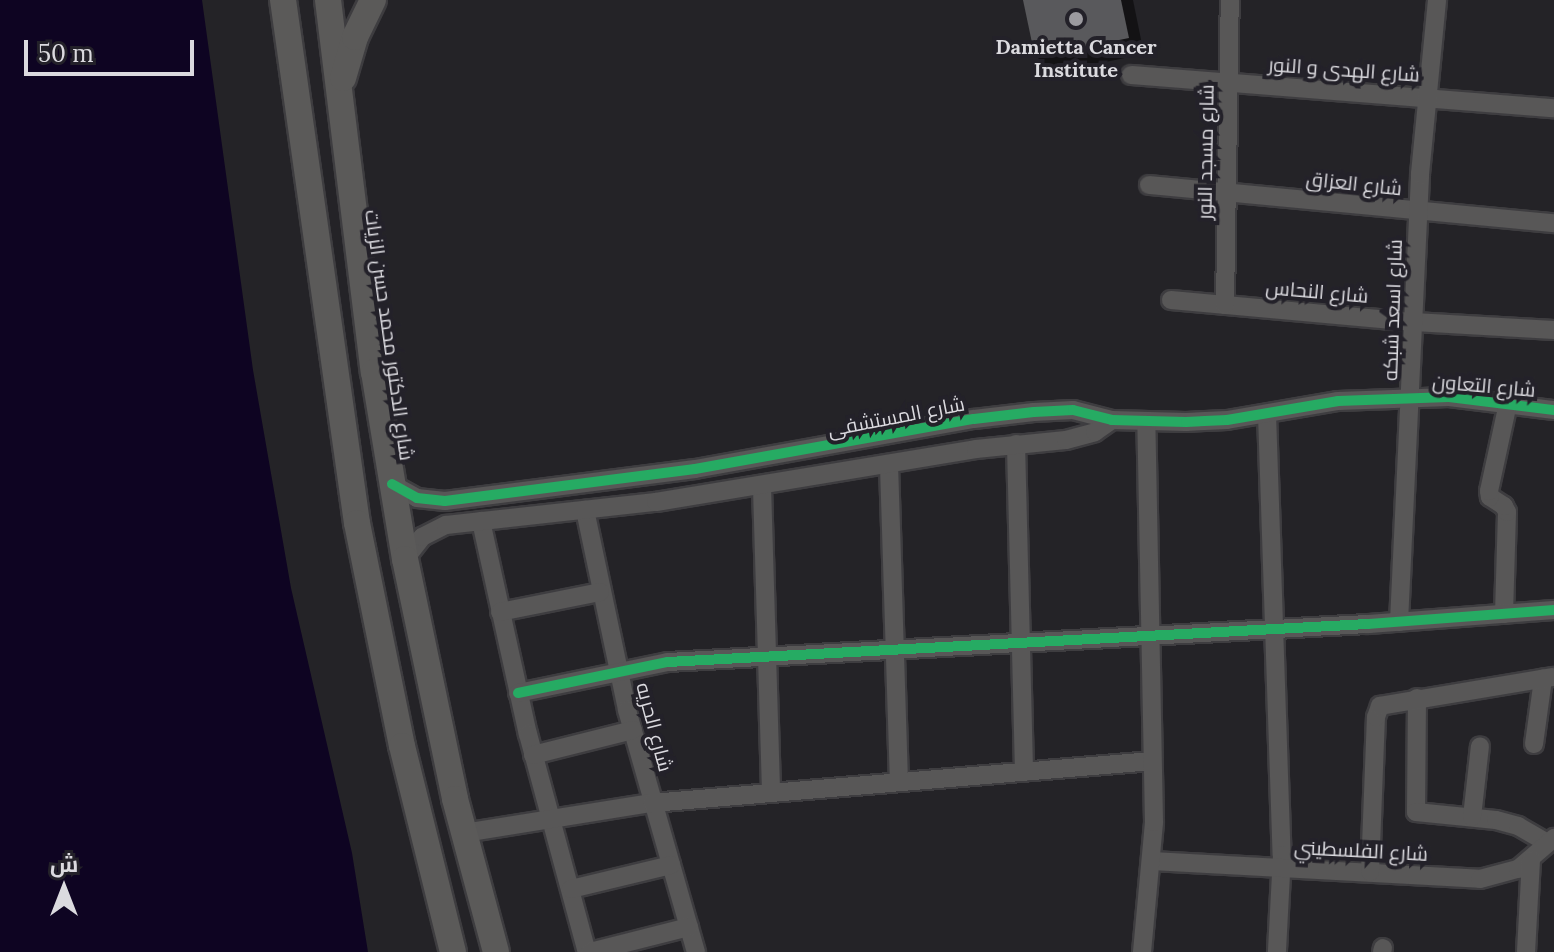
<!DOCTYPE html>
<meta charset="utf-8">
<style>
body{margin:0}
#map{position:relative;width:1554px;height:952px;overflow:hidden;background:#242327;font-family:Lora,Cairo,serif}
div>[style]{position:absolute}
.water>*{inset:0;background:#0e0422}
.shadow>*{inset:0;background:#0007}
.building>*{inset:0;background:#59595c}
.roads{filter:drop-shadow(2px 0 #3e3d40) drop-shadow(-2px 0 #3e3d40) drop-shadow(0 2px #3e3d40) drop-shadow(0 -2px #3e3d40)}
.street>*{height:18px;margin:-9px;padding:0 9px;transform-origin:9px;border-radius:9px;background:#585757}
.secondary>*{height:26px;margin:-13px;padding:0 13px;transform-origin:13px;border-radius:13px;background:#5b5a59}
.cycleway>*{height:10px;margin:-5px;padding:0 5px;transform-origin:5px;border-radius:5px;background:#26ab63}
.dots>*{width:22px;height:22px;translate:-50% -50%;box-sizing:border-box;border:4px solid #232129;border-radius:50%}
span{translate:-50% -50%;white-space:nowrap;text-align:center;line-height:1.15;-webkit-text-stroke:8px #232129;paint-order:stroke}
.poi-label{font-size:20px;color:#dbdadf;font-weight:700}
.street-label{font-size:20px;color:#dbdadf}
.north{position:absolute;left:24px;top:848px;width:80px;height:80px;-webkit-text-stroke:6px #232129;paint-order:stroke;rotate:0deg;font-size:22px;font-weight:700;line-height:32px;text-align:center;color:#dbdadf}
.north::after{content:'';display:block;margin:auto;width:28px;height:36px;background:#dbdadf;clip-path:polygon(50% 0,100% 100%,50% 72%,0 100%)}
.scale{position:absolute;left:24px;top:40px;width:170px;height:36px;box-sizing:border-box;border:4px solid #dbdadf;border-top:0;padding-left:10px;font-size:24px;line-height:28px;white-space:nowrap;color:#dbdadf;-webkit-text-stroke:6px #232129;paint-order:stroke}
</style>
<div id="map">
<div class="water">
<div style="clip-path:polygon(0 0,202px 0,253px 370px,291px 588px,352px 853px,368px 952px,0 952px)"></div>
</div>
<div class="shadow">
<div style="clip-path:polygon(1025px 0,1133px 0,1144px 54px,1053px 73px,1036px 56px)"></div>
</div>
<div class="building">
<div style="clip-path:polygon(1023px 0,1121px 0,1129px 38px,1035px 57px)"></div>
</div>
<div class="roads">
<div class="street">
<div style="left:1131px;top:75px;width:424px;rotate:4.5deg"></div>
<div style="left:1149px;top:185px;width:407px;rotate:5.4deg"></div>
<div style="left:1171px;top:300px;width:244px;rotate:5.2deg"></div>
<div style="left:1414px;top:322px;width:140px;rotate:3.3deg"></div>
<div style="left:1225px;top:305px;width:305px;rotate:-89.1deg"></div>
<div style="left:1267px;top:414px;width:441px;rotate:88.1deg"></div>
<div style="left:1282px;top:855px;width:97px;rotate:93deg"></div>
<div style="left:1016px;top:444px;width:328px;rotate:88.6deg"></div>
<div style="left:889px;top:465px;width:317px;rotate:88.2deg"></div>
<div style="left:392px;top:484px;width:29px;rotate:29deg"></div>
<div style="left:417px;top:498px;width:28px;rotate:6deg"></div>
<div style="left:445px;top:501px;width:252px;rotate:-7.3deg"></div>
<div style="left:695px;top:469px;width:283px;rotate:-10.2deg"></div>
<div style="left:974px;top:419px;width:60px;rotate:-6.7deg"></div>
<div style="left:1034px;top:412px;width:39px;rotate:-3deg"></div>
<div style="left:1073px;top:410px;width:40px;rotate:14.4deg"></div>
<div style="left:1112px;top:420px;width:74px;rotate:1.5deg"></div>
<div style="left:1186px;top:422px;width:41px;rotate:-2.8deg"></div>
<div style="left:1227px;top:420px;width:113px;rotate:-9.7deg"></div>
<div style="left:1338px;top:401px;width:111px;rotate:-2.1deg"></div>
<div style="left:1449px;top:397px;width:106px;rotate:7.1deg"></div>
<div style="left:762px;top:487px;width:306px;rotate:88.3deg"></div>
<div style="left:585px;top:510px;width:204px;rotate:78.1deg"></div>
<div style="left:627px;top:710px;width:252px;rotate:74.1deg"></div>
<div style="left:481px;top:521px;width:218px;rotate:77.6deg"></div>
<div style="left:528px;top:734px;width:226px;rotate:74.9deg"></div>
<div style="left:405px;top:559px;width:28px;rotate:-52deg"></div>
<div style="left:422px;top:537px;width:27px;rotate:-27deg"></div>
<div style="left:446px;top:525px;width:211px;rotate:-6.3deg"></div>
<div style="left:656px;top:502px;width:324px;rotate:-9.4deg"></div>
<div style="left:976px;top:449px;width:90px;rotate:-5.7deg"></div>
<div style="left:1066px;top:440px;width:30px;rotate:-15deg"></div>
<div style="left:1095px;top:432px;width:21px;rotate:-35deg"></div>
<div style="left:500px;top:612px;width:102px;rotate:-11.3deg"></div>
<div style="left:1504px;top:614px;width:102px;rotate:-88.3deg"></div>
<div style="left:1507px;top:512px;width:7px;rotate:-117deg"></div>
<div style="left:1504px;top:506px;width:17px;rotate:-147deg"></div>
<div style="left:1490px;top:497px;width:6px;rotate:-99deg"></div>
<div style="left:1489px;top:491px;width:90px;rotate:-77.8deg"></div>
<div style="left:1399px;top:622px;width:448px;rotate:-87.3deg"></div>
<div style="left:1420px;top:174px;width:175px;rotate:-84.4deg"></div>
<div style="left:518px;top:693px;width:153px;rotate:-11.7deg"></div>
<div style="left:668px;top:662px;width:701px;rotate:-3.11deg"></div>
<div style="left:1368px;top:624px;width:187px;rotate:-4.3deg"></div>
<div style="left:1417px;top:698px;width:114px;rotate:90.5deg"></div>
<div style="left:1416px;top:812px;width:80px;rotate:5.7deg"></div>
<div style="left:1496px;top:820px;width:23px;rotate:15deg"></div>
<div style="left:1518px;top:826px;width:34px;rotate:30deg"></div>
<div style="left:1534px;top:744px;width:66px;rotate:-82.1deg"></div>
<div style="left:533px;top:755px;width:103px;rotate:-14deg"></div>
<div style="left:1472px;top:817px;width:71px;rotate:-83.6deg"></div>
<div style="left:464px;top:833px;width:190px;rotate:-9.1deg"></div>
<div style="left:652px;top:803px;width:502px;rotate:-4.8deg"></div>
<div style="left:1152px;top:861px;width:328px;rotate:3.1deg"></div>
<div style="left:1480px;top:879px;width:39px;rotate:-15deg"></div>
<div style="left:1518px;top:869px;width:48px;rotate:-40.7deg"></div>
<div style="left:1370px;top:872px;width:155px;rotate:-87.8deg"></div>
<div style="left:1376px;top:717px;width:12px;rotate:-70deg"></div>
<div style="left:1380px;top:706px;width:176px;rotate:-9.5deg"></div>
<div style="left:571px;top:889px;width:103px;rotate:-13.5deg"></div>
<div style="left:590px;top:952px;width:102px;rotate:-14.2deg"></div>
<div style="left:1142px;top:952px;width:131px;rotate:-84.7deg"></div>
<div style="left:1154px;top:822px;width:400px;rotate:-91.1deg"></div>
<div style="left:1382px;top:952px;width:4px;rotate:-76deg"></div>
<div style="left:1526px;top:952px;width:92px;rotate:-86.9deg"></div>
</div>
<div class="secondary">
<div style="left:283px;top:0;width:528px;rotate:81.95deg"></div>
<div style="left:357px;top:523px;width:227px;rotate:78.6deg"></div>
<div style="left:402px;top:746px;width:212px;rotate:76.1deg"></div>
<div style="left:328px;top:0;width:375px;rotate:83deg"></div>
<div style="left:374px;top:372px;width:190px;rotate:80.6deg"></div>
<div style="left:405px;top:559px;width:245px;rotate:78.2deg"></div>
<div style="left:455px;top:799px;width:158px;rotate:75deg"></div>
<div style="left:343px;top:78px;width:43px;rotate:-73.7deg"></div>
<div style="left:355px;top:37px;width:41px;rotate:-64.1deg"></div>
</div>
</div>
<div class="cycleway">
<div style="left:392px;top:484px;width:29px;rotate:29deg"></div>
<div style="left:417px;top:498px;width:28px;rotate:6deg"></div>
<div style="left:445px;top:501px;width:252px;rotate:-7.3deg"></div>
<div style="left:695px;top:469px;width:283px;rotate:-10.2deg"></div>
<div style="left:974px;top:419px;width:60px;rotate:-6.7deg"></div>
<div style="left:1034px;top:412px;width:39px;rotate:-3deg"></div>
<div style="left:1073px;top:410px;width:40px;rotate:14.4deg"></div>
<div style="left:1112px;top:420px;width:74px;rotate:1.5deg"></div>
<div style="left:1186px;top:422px;width:41px;rotate:-2.8deg"></div>
<div style="left:1227px;top:420px;width:113px;rotate:-9.7deg"></div>
<div style="left:1338px;top:401px;width:111px;rotate:-2.1deg"></div>
<div style="left:1449px;top:397px;width:106px;rotate:7.1deg"></div>
<div style="left:518px;top:693px;width:153px;rotate:-11.7deg"></div>
<div style="left:668px;top:662px;width:701px;rotate:-3.11deg"></div>
<div style="left:1368px;top:624px;width:187px;rotate:-4.3deg"></div>
</div>
<div class="dots">
<div style="left:1076px;top:19px;background:#9b9a9f"></div>
</div>
<div class="poi-label">
<span style="left:1076px;top:58px">Damietta Cancer<br>Institute</span>
</div>
<div class="street-label">
<span style="left:1344px;top:69px;rotate:4deg">شارع الهدى و النور</span>
<span style="left:1205px;top:152px;rotate:-89deg">شارع مسجد النور</span>
<span style="left:1354px;top:183px;rotate:6deg">شارع العزاق</span>
<span style="left:1317px;top:291px;rotate:5deg">شارع النحاس</span>
<span style="left:1392px;top:310px;rotate:-88deg">شارع اسعد شبكه</span>
<span style="left:390px;top:335px;rotate:82deg">شارع الدكتور محمد حسن الزيات</span>
<span style="left:1484px;top:385px;rotate:5deg">شارع التعاون</span>
<span style="left:896px;top:416px;rotate:-11deg">شارع المستشفى</span>
<span style="left:655px;top:727px;rotate:75deg">شارع الحريه</span>
<span style="left:1361px;top:850px;rotate:3deg">شارع الفلسطيني</span>
</div>
<div class="north">ش</div>
<div class="scale">50 m</div>
</div>
